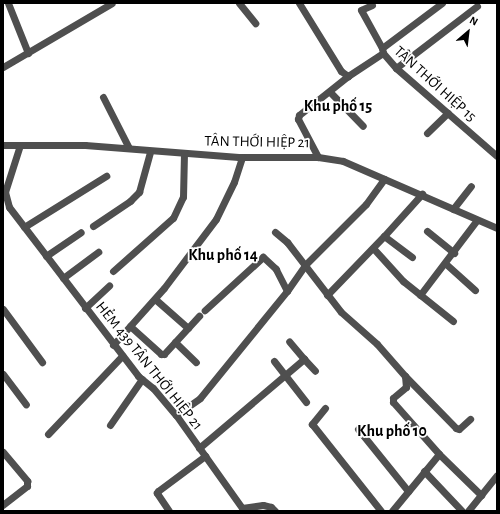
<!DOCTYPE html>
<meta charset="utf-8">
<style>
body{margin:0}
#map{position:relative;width:500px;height:514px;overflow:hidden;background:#fff;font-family:"Alegreya Sans",sans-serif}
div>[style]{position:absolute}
.minor>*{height:7px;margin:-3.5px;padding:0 3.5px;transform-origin:3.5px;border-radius:3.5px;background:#4f4f4f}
span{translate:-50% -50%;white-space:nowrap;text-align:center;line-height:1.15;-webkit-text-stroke:3.5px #fff;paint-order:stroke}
.street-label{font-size:15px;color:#000}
.neighbourhood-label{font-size:16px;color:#000;font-weight:700}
.frame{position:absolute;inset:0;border:4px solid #000;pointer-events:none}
.north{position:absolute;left:448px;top:12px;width:40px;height:40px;-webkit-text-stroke:3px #fff;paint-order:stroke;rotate:28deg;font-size:11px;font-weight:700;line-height:16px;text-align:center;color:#000}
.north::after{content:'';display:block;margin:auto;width:14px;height:18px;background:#000;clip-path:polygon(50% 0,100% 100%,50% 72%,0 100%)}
</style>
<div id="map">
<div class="minor">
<div style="left:8px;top:3px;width:54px;rotate:68.2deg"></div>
<div style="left:239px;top:3px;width:26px;rotate:51deg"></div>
<div style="left:299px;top:3px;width:80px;rotate:58.3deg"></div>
<div style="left:341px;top:71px;width:9px;rotate:36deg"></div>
<div style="left:348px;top:76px;width:42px;rotate:-33.3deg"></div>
<div style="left:383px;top:53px;width:20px;rotate:49deg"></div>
<div style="left:396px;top:68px;width:134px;rotate:41.1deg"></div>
<div style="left:372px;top:5px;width:12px;rotate:156deg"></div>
<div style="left:361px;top:10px;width:43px;rotate:61.1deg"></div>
<div style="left:383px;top:53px;width:5px;rotate:-101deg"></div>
<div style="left:382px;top:48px;width:75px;rotate:-36.9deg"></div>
<div style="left:3px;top:67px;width:126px;rotate:-30.4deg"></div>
<div style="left:396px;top:68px;width:102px;rotate:-37.4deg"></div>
<div style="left:330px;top:92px;width:47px;rotate:45.9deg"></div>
<div style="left:103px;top:97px;width:57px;rotate:63deg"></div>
<div style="left:427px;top:133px;width:29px;rotate:-44deg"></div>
<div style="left:3px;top:145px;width:82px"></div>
<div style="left:85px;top:145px;width:154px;rotate:4.5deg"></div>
<div style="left:239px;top:157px;width:79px"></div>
<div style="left:318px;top:157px;width:25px;rotate:9deg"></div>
<div style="left:343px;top:161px;width:168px;rotate:23.5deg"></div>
<div style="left:20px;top:145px;width:49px;rotate:107.7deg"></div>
<div style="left:5px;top:192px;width:16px;rotate:75deg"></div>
<div style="left:9px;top:207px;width:213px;rotate:52.6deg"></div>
<div style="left:138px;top:376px;width:19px;rotate:39deg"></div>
<div style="left:153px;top:388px;width:35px;rotate:50deg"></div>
<div style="left:176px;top:415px;width:114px;rotate:54.6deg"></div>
<div style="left:242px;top:508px;width:21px;rotate:-8deg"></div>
<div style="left:263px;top:505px;width:8px;rotate:14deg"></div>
<div style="left:271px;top:507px;width:6px;rotate:45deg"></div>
<div style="left:318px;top:157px;width:43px;rotate:-117.8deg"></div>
<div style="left:298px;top:119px;width:4px;rotate:-76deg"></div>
<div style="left:299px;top:115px;width:63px;rotate:-38.5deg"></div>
<div style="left:453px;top:209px;width:29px;rotate:-52deg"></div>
<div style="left:93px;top:226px;width:45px;rotate:-34deg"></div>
<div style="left:130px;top:201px;width:13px;rotate:-45deg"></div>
<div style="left:139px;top:192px;width:41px;rotate:-74.6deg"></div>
<div style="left:24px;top:227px;width:97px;rotate:-31.9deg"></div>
<div style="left:427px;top:231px;width:35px;rotate:39deg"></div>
<div style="left:275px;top:232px;width:16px;rotate:40deg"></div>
<div style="left:287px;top:242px;width:88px;rotate:52.4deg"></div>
<div style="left:341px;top:312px;width:48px;rotate:41.6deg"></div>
<div style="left:377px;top:344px;width:43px;rotate:48.8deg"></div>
<div style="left:405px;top:376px;width:11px;rotate:85deg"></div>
<div style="left:406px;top:387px;width:17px;rotate:140deg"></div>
<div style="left:393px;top:398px;width:4px;rotate:90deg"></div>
<div style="left:393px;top:402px;width:69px;rotate:48.5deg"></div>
<div style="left:439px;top:454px;width:74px;rotate:129.5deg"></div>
<div style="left:384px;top:236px;width:57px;rotate:-47.9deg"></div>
<div style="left:373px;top:248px;width:45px;rotate:47.7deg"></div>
<div style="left:403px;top:281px;width:64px;rotate:38.7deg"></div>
<div style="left:46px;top:256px;width:42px;rotate:-34.4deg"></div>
<div style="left:446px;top:264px;width:39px;rotate:42deg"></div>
<div style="left:113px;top:271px;width:80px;rotate:-41.5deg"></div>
<div style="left:173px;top:218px;width:23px;rotate:-65deg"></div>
<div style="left:183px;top:197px;width:44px;rotate:-88.7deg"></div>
<div style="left:63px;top:278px;width:44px;rotate:-36.6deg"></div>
<div style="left:287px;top:291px;width:32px;rotate:-55deg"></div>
<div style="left:305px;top:265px;width:86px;rotate:-45deg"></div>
<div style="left:366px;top:204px;width:31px;rotate:-54deg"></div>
<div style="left:327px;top:295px;width:82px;rotate:-46deg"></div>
<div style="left:384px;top:236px;width:35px;rotate:37deg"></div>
<div style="left:420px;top:295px;width:94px;rotate:-52.8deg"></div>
<div style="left:155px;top:299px;width:44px;rotate:41.3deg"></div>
<div style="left:85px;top:308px;width:33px;rotate:-43deg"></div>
<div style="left:3px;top:309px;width:66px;rotate:53.7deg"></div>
<div style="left:130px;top:326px;width:42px;rotate:42.1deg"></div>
<div style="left:161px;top:354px;width:3px"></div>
<div style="left:164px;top:354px;width:52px;rotate:-47.4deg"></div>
<div style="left:175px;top:342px;width:29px;rotate:44deg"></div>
<div style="left:113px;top:345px;width:76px;rotate:-48.2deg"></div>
<div style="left:164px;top:288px;width:86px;rotate:-53deg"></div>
<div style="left:216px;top:219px;width:41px;rotate:-64.1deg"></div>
<div style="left:234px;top:182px;width:26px;rotate:-72deg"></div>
<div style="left:304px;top:359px;width:16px;rotate:47deg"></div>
<div style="left:274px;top:361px;width:52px;rotate:52deg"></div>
<div style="left:3px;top:374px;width:38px;rotate:53deg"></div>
<div style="left:405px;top:376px;width:73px;rotate:45.6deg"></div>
<div style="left:456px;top:428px;width:3px;rotate:18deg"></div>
<div style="left:459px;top:429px;width:15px;rotate:-42deg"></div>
<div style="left:325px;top:408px;width:21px;rotate:129deg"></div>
<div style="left:312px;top:424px;width:111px;rotate:51.6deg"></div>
<div style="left:176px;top:415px;width:29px;rotate:-35deg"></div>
<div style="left:200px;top:398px;width:138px;rotate:-50.9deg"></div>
<div style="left:287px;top:291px;width:25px;rotate:-117deg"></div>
<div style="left:276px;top:269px;width:18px;rotate:-137deg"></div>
<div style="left:263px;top:257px;width:79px;rotate:137.6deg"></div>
<div style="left:110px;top:425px;width:56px;rotate:-55.2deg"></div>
<div style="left:358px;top:429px;width:80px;rotate:51.1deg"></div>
<div style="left:48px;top:434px;width:108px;rotate:-46.5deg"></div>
<div style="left:199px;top:448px;width:138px;rotate:-40.3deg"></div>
<div style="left:304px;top:359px;width:23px;rotate:-130deg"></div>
<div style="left:3px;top:452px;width:38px;rotate:50deg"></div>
<div style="left:27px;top:481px;width:5px;rotate:90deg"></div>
<div style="left:27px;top:486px;width:31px;rotate:142deg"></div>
<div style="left:439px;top:454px;width:59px;rotate:44.3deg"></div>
<div style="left:424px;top:471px;width:55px;rotate:46.5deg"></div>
<div style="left:169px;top:511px;width:22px;rotate:-124deg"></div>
<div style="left:157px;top:493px;width:2px;rotate:-63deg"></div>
<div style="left:158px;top:491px;width:59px;rotate:-36.7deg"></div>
<div style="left:468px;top:511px;width:46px;rotate:-51.1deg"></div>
</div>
<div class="street-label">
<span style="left:435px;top:84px;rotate:42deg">TÂN THỚI HIỆP 15</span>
<span style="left:257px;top:142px;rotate:1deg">TÂN THỚI HIỆP 21</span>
<span style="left:149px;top:366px;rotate:51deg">HẺM 439 TÂN THỚI HIỆP 21</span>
</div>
<div class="neighbourhood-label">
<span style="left:338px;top:106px">Khu phố 15</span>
<span style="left:223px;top:255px">Khu phố 14</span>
<span style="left:392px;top:431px">Khu phố 10</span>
</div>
<div class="frame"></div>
<div class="north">N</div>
</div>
